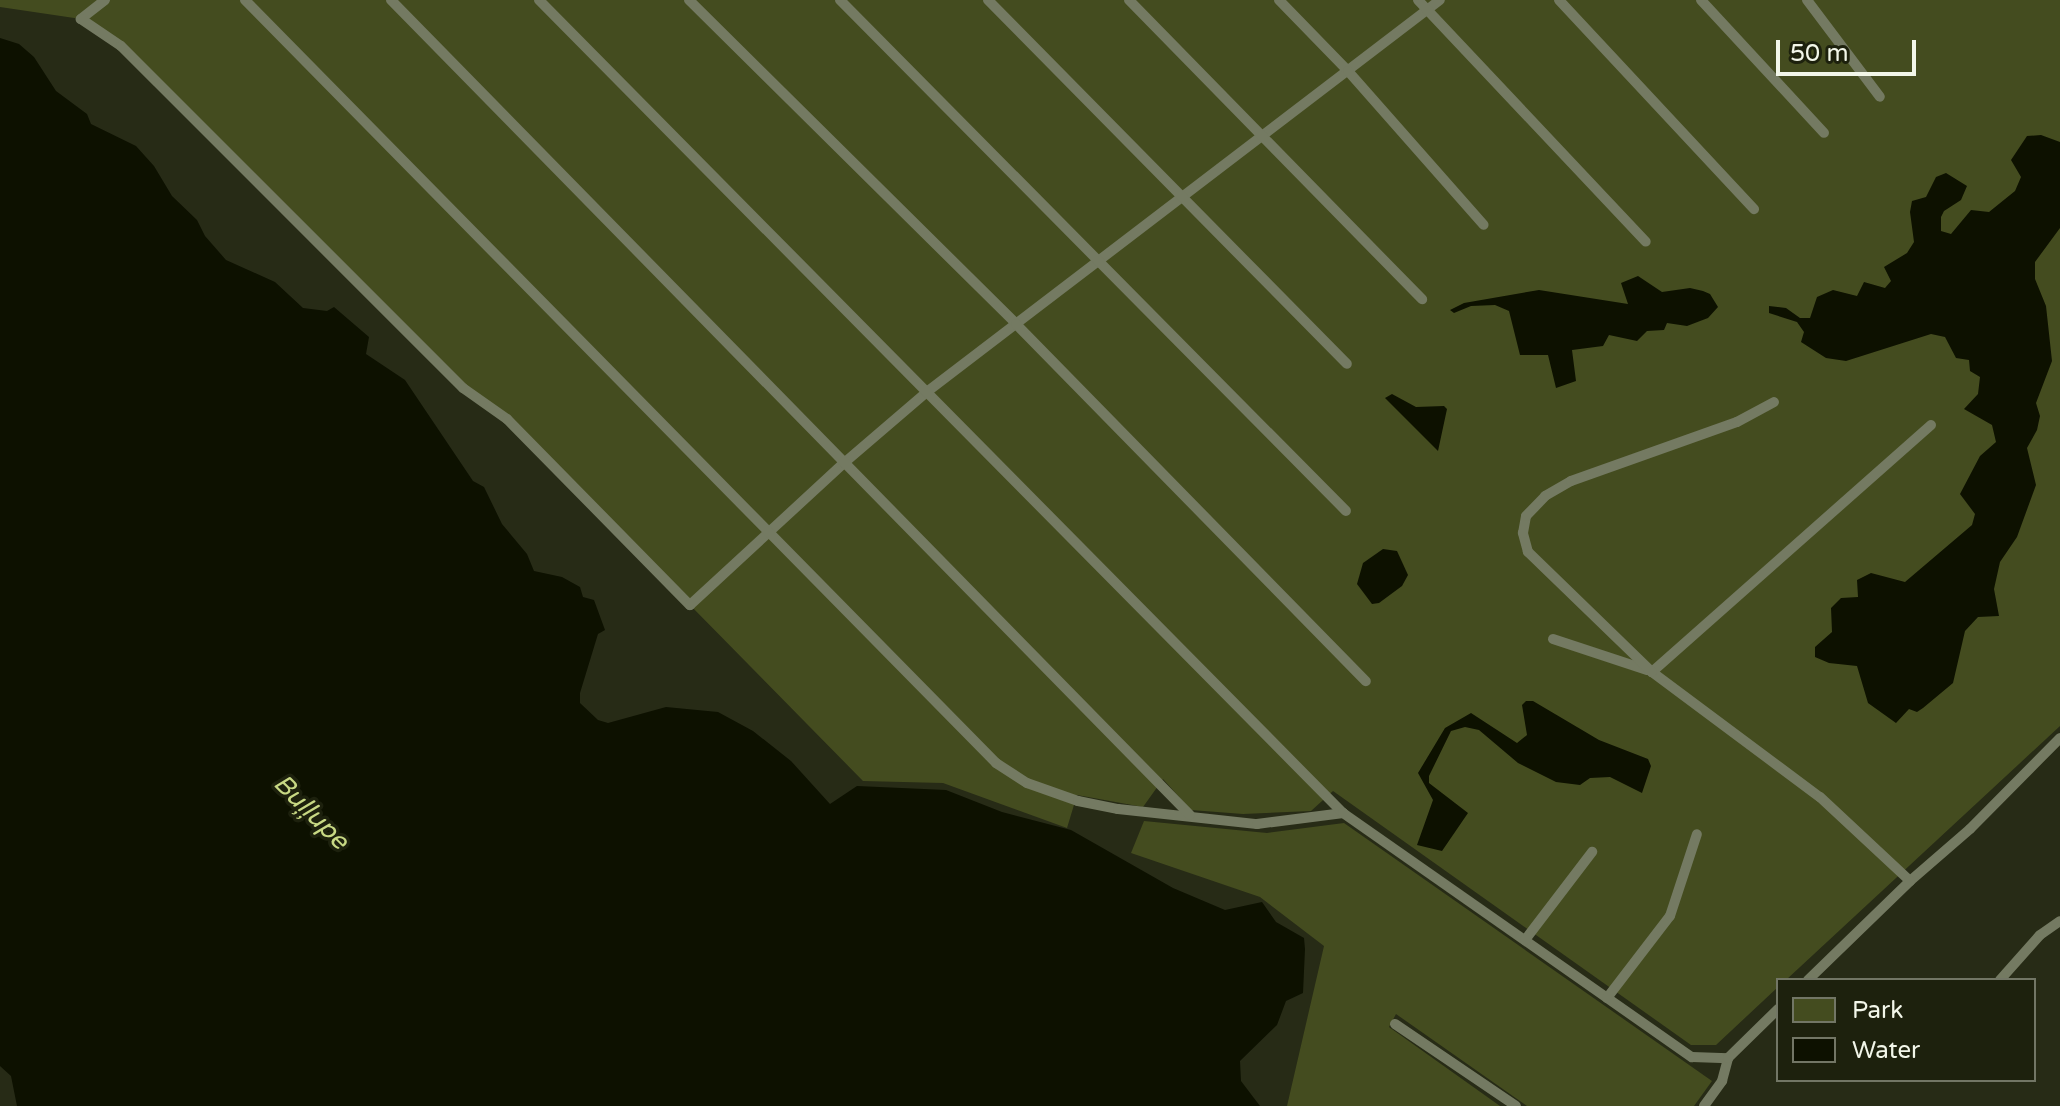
<!DOCTYPE html>
<meta charset="utf-8">
<style>
body{margin:0}
#map{position:relative;width:2060px;height:1106px;overflow:hidden;background:#272b16;font-family:"Varela Round",sans-serif}
div>[style]{position:absolute}
.green>*{inset:0;background:#444c1f}
.water>*{inset:0;background:#0d1100}
.service>*{height:10px;margin:-5px;padding:0 5px;transform-origin:5px;border-radius:5px;background:#747a62}
span{translate:-50% -50%;white-space:nowrap;text-align:center;line-height:1.15;-webkit-text-stroke:7px #1d210d;paint-order:stroke}
.water-label{font-size:26px;color:#c8d984;font-style:italic}
.legend{position:absolute;left:1776px;top:978px;width:260px;height:104px;box-sizing:border-box;background:#1d210d;border:2px solid #727665;margin:0;padding:10px 14px;list-style:none;font-size:24px;color:#f2f6e9}
.legend li{display:flex;align-items:center;gap:16px;height:40px}
.legend b{width:40px;border:2px solid #727665}
.scale{position:absolute;left:1776px;top:40px;width:140px;height:36px;box-sizing:border-box;border:4px solid #f2f6e9;border-top:0;padding-left:10px;font-size:24px;line-height:28px;white-space:nowrap;color:#f2f6e9;-webkit-text-stroke:6px #1d210d;paint-order:stroke}
</style>
<div id="map">
<div class="green">
<div style="clip-path:polygon(0 0,2060px 0,2060px 726px,1786px 980px,1778px 980px,1778px 987px,1716px 1045px,1691px 1045px,1333px 791px,1311px 811px,1243px 814px,1191px 810px,1163px 779px,1143px 807px,1077px 795px,1067px 828px,943px 783px,863px 781px,507px 419px,463px 388px,121px 46px,81px 19px,0 7px)"></div>
<div style="clip-path:polygon(1144px 821px,1267px 833px,1344px 823px,1712px 1081px,1694px 1106px,1527px 1106px,1396px 1014px,1389px 1027px,1500px 1106px,1287px 1106px,1324px 946px,1260px 897px,1131px 853px)"></div>
</div>
<div class="water">
<div style="clip-path:polygon(0 38px,19px 44px,34px 57px,56px 91px,87px 114px,91px 124px,136px 146px,154px 166px,172px 196px,197px 220px,205px 236px,226px 260px,275px 282px,303px 308px,327px 311px,334px 307px,369px 337px,366px 354px,405px 380px,473px 481px,484px 487px,502px 524px,527px 554px,534px 571px,562px 577px,580px 587px,583px 597px,594px 600px,605px 630px,598px 634px,580px 693px,580px 703px,598px 720px,608px 723px,666px 707px,718px 712px,753px 731px,791px 761px,830px 804px,857px 786px,946px 790px,1002px 812px,1071px 830px,1173px 888px,1225px 910px,1262px 902px,1276px 922px,1304px 938px,1305px 949px,1303px 993px,1286px 1001px,1277px 1025px,1240px 1061px,1241px 1081px,1260px 1106px,17px 1106px,11px 1076px,0 1066px)"></div>
<div style="clip-path:polygon(2041px 135px,2060px 142px,2060px 228px,2035px 262px,2035px 279px,2046px 306px,2052px 361px,2036px 403px,2040px 416px,2037px 430px,2027px 448px,2036px 485px,2017px 537px,2000px 562px,1994px 589px,1999px 616px,1978px 617px,1965px 631px,1953px 683px,1923px 708px,1917px 712px,1909px 709px,1896px 723px,1868px 703px,1857px 666px,1829px 663px,1815px 657px,1815px 647px,1832px 632px,1831px 608px,1841px 598px,1858px 597px,1857px 580px,1871px 573px,1905px 582px,1972px 525px,1975px 514px,1960px 494px,1980px 456px,1996px 442px,1992px 425px,1964px 409px,1978px 394px,1980px 377px,1970px 371px,1969px 360px,1956px 358px,1945px 337px,1931px 334px,1846px 361px,1826px 358px,1801px 342px,1804px 332px,1797px 322px,1769px 313px,1769px 306px,1786px 308px,1800px 318px,1810px 318px,1817px 297px,1833px 290px,1857px 296px,1864px 282px,1885px 288px,1891px 281px,1884px 267px,1907px 253px,1914px 242px,1910px 212px,1912px 201px,1926px 197px,1936px 177px,1946px 173px,1967px 186px,1961px 200px,1944px 211px,1941px 217px,1941px 231px,1951px 234px,1971px 210px,1989px 212px,2015px 191px,2021px 177px,2011px 160px,2027px 136px)"></div>
<div style="clip-path:polygon(1638px 276px,1662px 292px,1690px 288px,1703px 291px,1710px 294px,1718px 307px,1708px 318px,1687px 326px,1667px 323px,1664px 330px,1647px 331px,1637px 341px,1609px 335px,1603px 346px,1572px 350px,1576px 381px,1556px 388px,1548px 355px,1520px 355px,1509px 311px,1495px 305px,1471px 306px,1454px 313px,1450px 310px,1464px 303px,1539px 290px,1628px 304px,1621px 283px)"></div>
<div style="clip-path:polygon(1392px 394px,1416px 407px,1444px 406px,1447px 409px,1438px 451px,1385px 398px)"></div>
<div style="clip-path:polygon(1383px 549px,1397px 551px,1408px 575px,1402px 586px,1379px 603px,1372px 604px,1357px 584px,1363px 563px)"></div>
<div style="clip-path:polygon(1526px 701px,1533px 701px,1599px 740px,1648px 759px,1651px 766px,1642px 793px,1610px 777px,1590px 778px,1580px 785px,1556px 782px,1518px 763px,1479px 730px,1465px 727px,1451px 731px,1429px 776px,1429px 783px,1468px 813px,1442px 851px,1417px 845px,1433px 800px,1418px 773px,1445px 728px,1471px 713px,1517px 743px,1527px 735px,1522px 705px)"></div>
</div>
<div class="service">
<div style="left:105px;top:0;width:31px;rotate:142deg"></div>
<div style="left:81px;top:19px;width:48px;rotate:34deg"></div>
<div style="left:121px;top:46px;width:484px;rotate:45deg"></div>
<div style="left:463px;top:388px;width:54px;rotate:35.2deg"></div>
<div style="left:507px;top:419px;width:261px;rotate:45.5deg"></div>
<div style="left:690px;top:605px;width:209px;rotate:-42.7deg"></div>
<div style="left:844px;top:463px;width:111px;rotate:-40.6deg"></div>
<div style="left:928px;top:391px;width:644px;rotate:-37.37deg"></div>
<div style="left:245px;top:0;width:1071px;rotate:45.45deg"></div>
<div style="left:996px;top:763px;width:37px;rotate:33deg"></div>
<div style="left:1027px;top:783px;width:54px;rotate:19.4deg"></div>
<div style="left:1078px;top:801px;width:41px;rotate:11.3deg"></div>
<div style="left:1118px;top:809px;width:140px;rotate:6.2deg"></div>
<div style="left:1257px;top:824px;width:87px;rotate:-7.3deg"></div>
<div style="left:391px;top:0;width:1141px;rotate:45.57deg"></div>
<div style="left:539px;top:0;width:1143px;rotate:45.32deg"></div>
<div style="left:1343px;top:813px;width:426px;rotate:35deg"></div>
<div style="left:1692px;top:1057px;width:36px;rotate:2deg"></div>
<div style="left:689px;top:0;width:460px;rotate:44.7deg"></div>
<div style="left:1016px;top:324px;width:500px;rotate:45.6deg"></div>
<div style="left:840px;top:0;width:719px;rotate:45.28deg"></div>
<div style="left:988px;top:0;width:511px;rotate:45.4deg"></div>
<div style="left:1129px;top:0;width:419px;rotate:45.6deg"></div>
<div style="left:1279px;top:0;width:99px;rotate:45.8deg"></div>
<div style="left:1348px;top:71px;width:205px;rotate:48.6deg"></div>
<div style="left:1418px;top:0;width:332px;rotate:46.7deg"></div>
<div style="left:1559px;top:0;width:286px;rotate:47deg"></div>
<div style="left:1701px;top:0;width:181px;rotate:47.2deg"></div>
<div style="left:1807px;top:0;width:121px;rotate:53deg"></div>
<div style="left:1931px;top:425px;width:373px;rotate:138.5deg"></div>
<div style="left:1652px;top:672px;width:209px;rotate:36.7deg"></div>
<div style="left:1820px;top:797px;width:123px;rotate:43deg"></div>
<div style="left:1910px;top:881px;width:79px;rotate:-40.9deg"></div>
<div style="left:1970px;top:829px;width:128px;rotate:-45.3deg"></div>
<div style="left:1553px;top:639px;width:99px;rotate:18.3deg"></div>
<div style="left:1652px;top:672px;width:173px;rotate:-135.9deg"></div>
<div style="left:1528px;top:552px;width:20px;rotate:-105deg"></div>
<div style="left:1523px;top:533px;width:17px;rotate:-80deg"></div>
<div style="left:1526px;top:516px;width:28px;rotate:-46deg"></div>
<div style="left:1545px;top:496px;width:30px;rotate:-30deg"></div>
<div style="left:1571px;top:481px;width:176px;rotate:-19.6deg"></div>
<div style="left:1737px;top:422px;width:42px;rotate:-28.4deg"></div>
<div style="left:1525px;top:940px;width:111px;rotate:-52.7deg"></div>
<div style="left:1808px;top:980px;width:142px;rotate:-44.1deg"></div>
<div style="left:2000px;top:980px;width:60px;rotate:-48.4deg"></div>
<div style="left:2040px;top:935px;width:24px;rotate:-35deg"></div>
<div style="left:1607px;top:998px;width:103px;rotate:-52.5deg"></div>
<div style="left:1670px;top:916px;width:86px;rotate:-71.8deg"></div>
<div style="left:1395px;top:1024px;width:146px;rotate:34.1deg"></div>
<div style="left:1704px;top:1106px;width:31px;rotate:-54deg"></div>
<div style="left:1722px;top:1081px;width:24px;rotate:-75deg"></div>
<div style="left:1728px;top:1058px;width:70px;rotate:-44.4deg"></div>
</div>
<div class="water-label">
<span style="left:311px;top:812px;rotate:45deg">Buļļupe</span>
</div>
<ul class="legend">
<li><b style="height:22px;background:#444c1f"></b>Park</li>
<li><b style="height:22px;background:#0d1100"></b>Water</li>
</ul>
<div class="scale">50 m</div>
</div>
